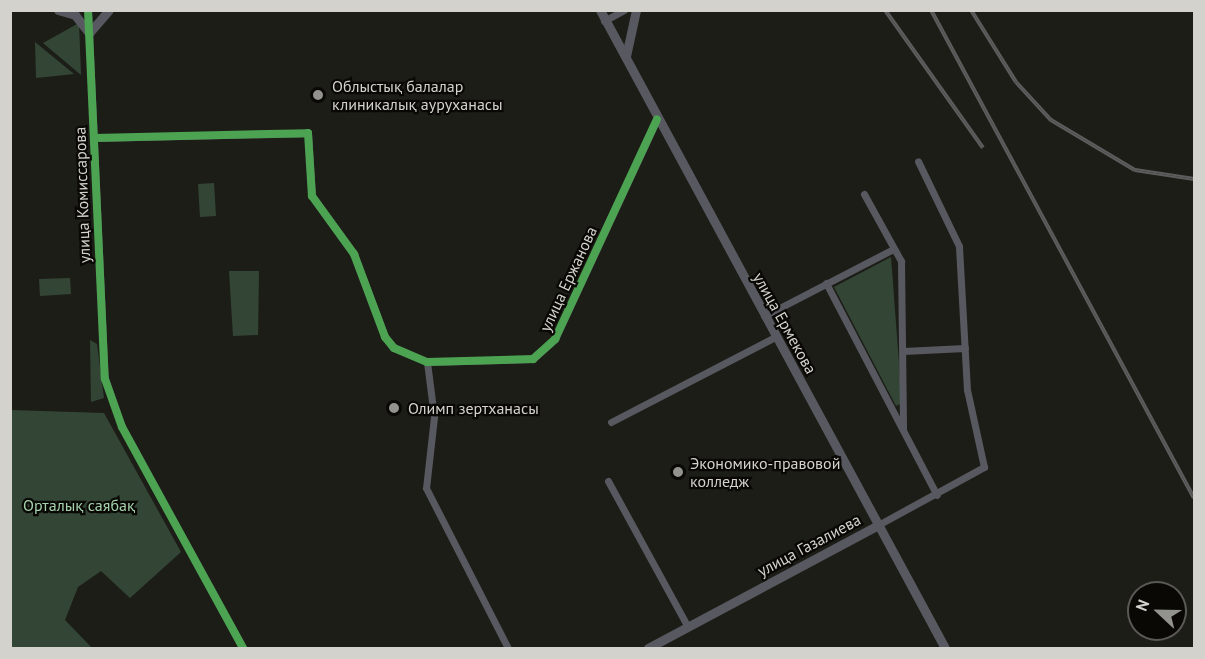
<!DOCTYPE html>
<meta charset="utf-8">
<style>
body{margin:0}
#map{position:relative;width:1205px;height:659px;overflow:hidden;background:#1d1d18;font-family:"PT Sans",sans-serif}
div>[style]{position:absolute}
.green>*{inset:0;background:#334635}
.forest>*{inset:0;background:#324535}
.minor>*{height:7px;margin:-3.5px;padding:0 3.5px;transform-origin:3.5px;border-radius:3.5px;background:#585860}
.major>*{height:9px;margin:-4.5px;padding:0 4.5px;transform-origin:4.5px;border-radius:4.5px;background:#585960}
.rail>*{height:4px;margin-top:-2px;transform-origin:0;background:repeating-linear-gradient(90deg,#090805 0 4.5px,#5d5d5e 0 9px);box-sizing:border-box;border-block:2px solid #5d5d5e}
.cycleway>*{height:8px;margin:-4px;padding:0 4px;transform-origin:4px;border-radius:4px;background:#4ca352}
.dots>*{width:16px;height:16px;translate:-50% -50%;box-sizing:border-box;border:3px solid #090805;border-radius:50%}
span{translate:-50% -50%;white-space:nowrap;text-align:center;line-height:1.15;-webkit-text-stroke:4.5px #090805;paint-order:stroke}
.poi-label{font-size:16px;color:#d3d2cc}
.left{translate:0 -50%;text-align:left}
.street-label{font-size:16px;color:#d3d2cc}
.park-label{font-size:16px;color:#a5d3ad}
.frame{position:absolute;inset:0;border:12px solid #d3d2cc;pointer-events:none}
.north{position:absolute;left:1127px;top:581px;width:60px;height:60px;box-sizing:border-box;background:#090805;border:2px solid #5a5955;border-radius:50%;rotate:292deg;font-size:16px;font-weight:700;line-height:24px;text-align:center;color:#d3d2cc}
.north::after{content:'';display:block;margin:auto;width:21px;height:27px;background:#93938d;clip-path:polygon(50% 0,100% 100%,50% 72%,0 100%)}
</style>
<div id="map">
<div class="green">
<div style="clip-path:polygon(79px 23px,81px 75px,43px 43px)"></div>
<div style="clip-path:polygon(35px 42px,74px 74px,36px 78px)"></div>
<div style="clip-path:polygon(214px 183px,216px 216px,200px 217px,198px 184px)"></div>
<div style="clip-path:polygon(891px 257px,902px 403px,896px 406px,834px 287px)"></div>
<div style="clip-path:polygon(229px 271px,259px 271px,258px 335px,233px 336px)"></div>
<div style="clip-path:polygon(70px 278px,71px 294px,40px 296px,39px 279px)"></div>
<div style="clip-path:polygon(10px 410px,104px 413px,181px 552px,130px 598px,101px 571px,78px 587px,65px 620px,92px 648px,11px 648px)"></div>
</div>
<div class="forest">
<div style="clip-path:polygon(90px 340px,97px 344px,104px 398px,91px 402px)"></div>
</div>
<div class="minor">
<div style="left:88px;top:10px;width:369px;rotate:87.4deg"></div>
<div style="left:105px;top:379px;width:51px;rotate:70.5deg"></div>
<div style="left:122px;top:427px;width:252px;rotate:61.3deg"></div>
<div style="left:604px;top:21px;width:23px;rotate:-29deg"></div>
<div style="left:94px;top:138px;width:214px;rotate:-1.3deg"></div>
<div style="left:308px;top:133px;width:63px;rotate:86.4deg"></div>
<div style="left:312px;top:196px;width:72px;rotate:54.1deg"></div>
<div style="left:354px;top:254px;width:89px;rotate:69.5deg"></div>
<div style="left:385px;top:337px;width:14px;rotate:51deg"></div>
<div style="left:394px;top:348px;width:36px;rotate:23deg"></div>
<div style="left:427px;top:362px;width:106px;rotate:-1.6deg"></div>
<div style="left:533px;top:359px;width:30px;rotate:-42deg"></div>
<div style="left:555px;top:339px;width:242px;rotate:-65.1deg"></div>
<div style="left:864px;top:194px;width:77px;rotate:61.1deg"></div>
<div style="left:901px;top:261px;width:168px;rotate:89.3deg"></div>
<div style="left:826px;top:283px;width:239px;rotate:62.4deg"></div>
<div style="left:764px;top:316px;width:145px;rotate:-27.4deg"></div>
<div style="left:903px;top:351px;width:62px;rotate:-2.8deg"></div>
<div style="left:427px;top:362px;width:55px;rotate:82.7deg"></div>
<div style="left:434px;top:417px;width:71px;rotate:96.4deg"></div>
<div style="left:426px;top:488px;width:180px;rotate:62.9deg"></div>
<div style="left:611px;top:422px;width:185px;rotate:-27.4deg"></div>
<div style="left:608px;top:481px;width:166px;rotate:61.3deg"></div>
<div style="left:878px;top:525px;width:121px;rotate:-28.7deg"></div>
<div style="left:984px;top:467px;width:79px;rotate:-102.4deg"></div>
<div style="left:967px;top:390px;width:144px;rotate:-93.2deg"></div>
<div style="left:959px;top:246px;width:94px;rotate:-115.8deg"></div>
</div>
<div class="major">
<div style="left:58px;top:10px;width:18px;rotate:16deg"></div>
<div style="left:75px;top:15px;width:23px;rotate:52deg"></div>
<div style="left:89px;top:33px;width:30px;rotate:-49deg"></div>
<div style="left:600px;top:10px;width:725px;rotate:61.6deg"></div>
<div style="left:626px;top:56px;width:47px;rotate:-77.7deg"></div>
<div style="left:648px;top:648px;width:261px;rotate:-28.1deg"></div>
</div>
<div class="rail">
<div style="left:885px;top:10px;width:169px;rotate:54.6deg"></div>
<div style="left:931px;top:10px;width:554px;rotate:61.68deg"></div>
<div style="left:971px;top:10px;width:85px;rotate:58deg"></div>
<div style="left:1016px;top:82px;width:52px;rotate:47.4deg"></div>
<div style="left:1051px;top:120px;width:98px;rotate:30.8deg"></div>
<div style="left:1135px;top:170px;width:60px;rotate:8.7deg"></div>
</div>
<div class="cycleway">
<div style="left:88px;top:10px;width:369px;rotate:87.4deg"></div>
<div style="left:105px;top:379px;width:51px;rotate:70.5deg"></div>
<div style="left:122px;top:427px;width:252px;rotate:61.3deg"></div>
<div style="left:94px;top:138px;width:214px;rotate:-1.3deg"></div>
<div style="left:308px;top:133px;width:63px;rotate:86.4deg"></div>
<div style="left:312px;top:196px;width:72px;rotate:54.1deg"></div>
<div style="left:354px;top:254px;width:89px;rotate:69.5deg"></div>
<div style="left:385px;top:337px;width:14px;rotate:51deg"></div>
<div style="left:394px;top:348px;width:36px;rotate:23deg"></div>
<div style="left:427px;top:362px;width:106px;rotate:-1.6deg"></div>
<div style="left:533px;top:359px;width:30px;rotate:-42deg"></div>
<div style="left:555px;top:339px;width:242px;rotate:-65.1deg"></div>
</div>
<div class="dots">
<div style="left:318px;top:95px;background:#93938d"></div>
<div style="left:394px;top:408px;background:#93938d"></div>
<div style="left:678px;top:472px;background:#93938d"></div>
</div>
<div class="poi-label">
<span class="left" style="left:332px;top:95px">Облыстық балалар<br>клиникалық ауруханасы</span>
<span class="left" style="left:408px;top:408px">Олимп зертханасы</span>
<span class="left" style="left:690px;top:472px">Экономико-правовой<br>колледж</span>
</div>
<div class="street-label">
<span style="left:82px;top:195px;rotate:-92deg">улица Комиссарова</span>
<span style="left:568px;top:279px;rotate:-65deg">улица Ержанова</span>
<span style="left:785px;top:323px;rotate:61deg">улица Ермекова</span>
<span style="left:809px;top:545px;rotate:-28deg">улица Газалиева</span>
</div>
<div class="park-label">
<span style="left:79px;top:505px">Орталық саябақ</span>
</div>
<div class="frame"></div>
<div class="north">N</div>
</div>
